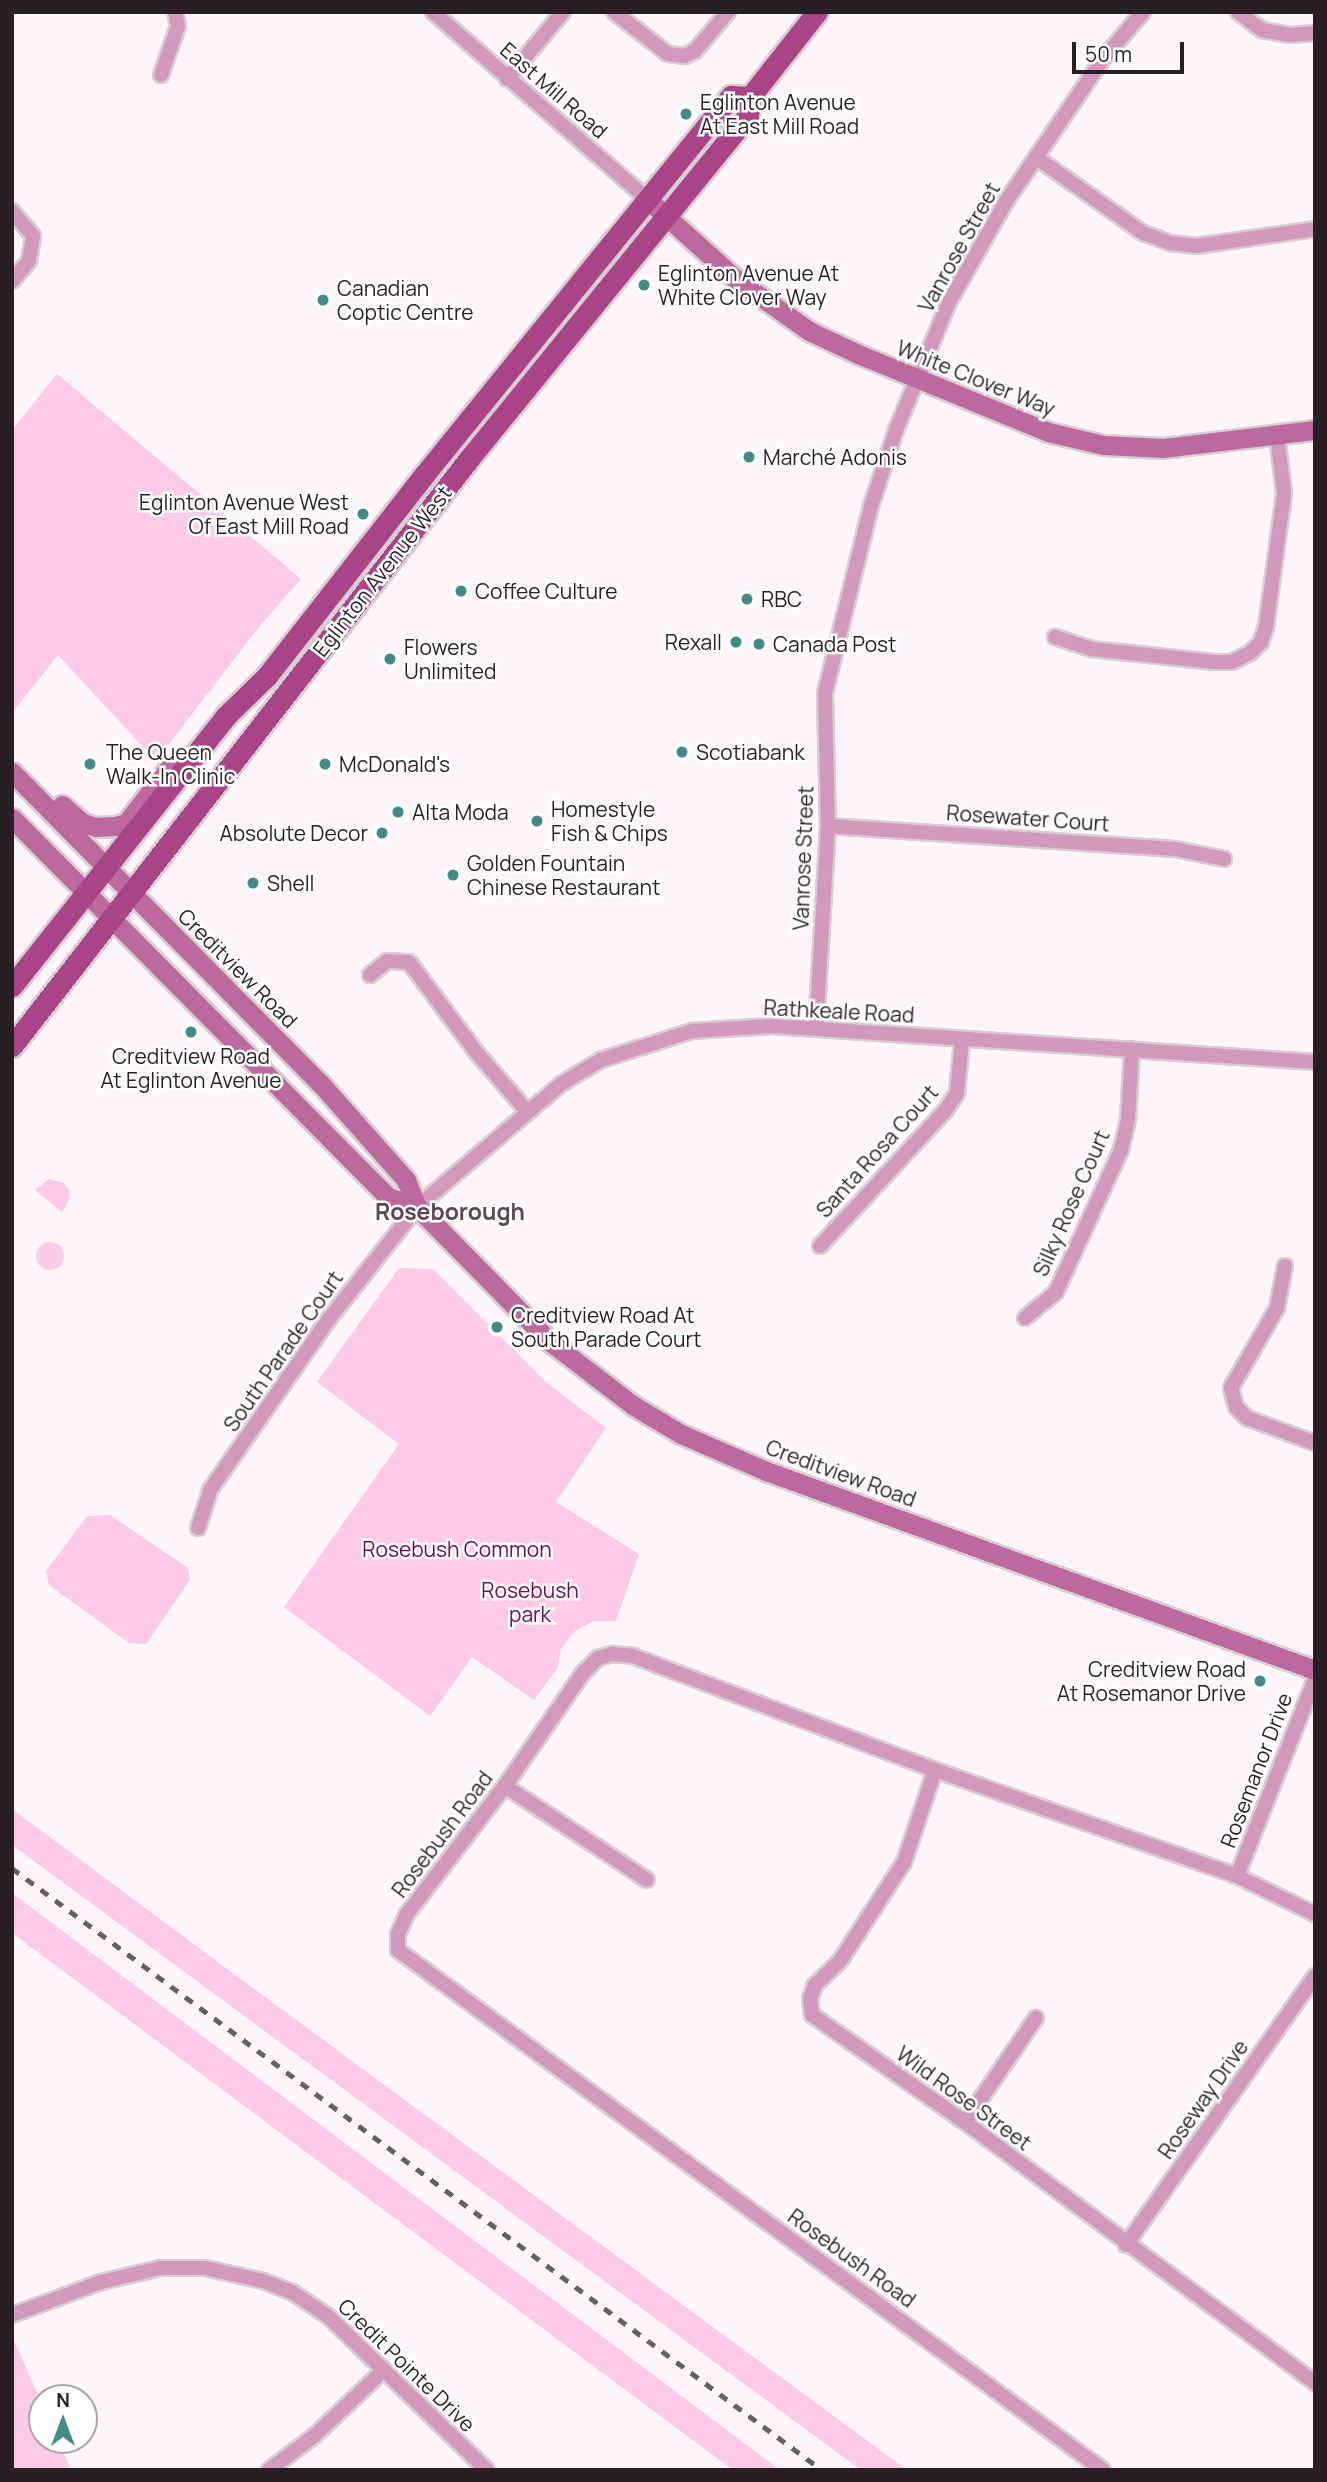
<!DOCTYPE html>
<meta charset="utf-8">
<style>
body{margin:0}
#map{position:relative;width:1327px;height:2482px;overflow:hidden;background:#fff5fa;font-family:Manrope,sans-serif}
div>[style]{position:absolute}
.green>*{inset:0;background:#fdcae8}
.round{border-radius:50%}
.roads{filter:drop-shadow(2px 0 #d8ced3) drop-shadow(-2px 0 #d8ced3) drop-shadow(0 2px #d8ced3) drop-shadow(0 -2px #d8ced3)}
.street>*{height:14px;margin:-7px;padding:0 7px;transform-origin:7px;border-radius:7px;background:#d399bc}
.secondary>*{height:19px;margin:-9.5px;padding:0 9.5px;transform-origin:9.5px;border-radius:9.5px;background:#bc699e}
.primary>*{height:21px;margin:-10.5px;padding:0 10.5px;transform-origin:10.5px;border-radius:10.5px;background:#aa4489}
.rail>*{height:4.5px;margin-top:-2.25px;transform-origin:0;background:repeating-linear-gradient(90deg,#685f64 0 9px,transparent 0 18px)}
.dots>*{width:19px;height:19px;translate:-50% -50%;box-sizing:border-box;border:4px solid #fff;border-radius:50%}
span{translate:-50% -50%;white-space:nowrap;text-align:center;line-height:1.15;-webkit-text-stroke:5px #fff;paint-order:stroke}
.street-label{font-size:21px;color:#281f24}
.poi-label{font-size:21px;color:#281f24}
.left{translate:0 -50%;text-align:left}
.right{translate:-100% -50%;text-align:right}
.park-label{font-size:21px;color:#720957}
.neighbourhood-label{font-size:23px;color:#5b4753;font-weight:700}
.frame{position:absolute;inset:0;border:14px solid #281f24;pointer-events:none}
.north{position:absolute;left:28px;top:2384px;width:70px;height:70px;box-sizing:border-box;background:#fff;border:2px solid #a9a5a7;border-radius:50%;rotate:0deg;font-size:19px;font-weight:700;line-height:28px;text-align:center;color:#281f24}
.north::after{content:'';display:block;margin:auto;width:24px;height:32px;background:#428a87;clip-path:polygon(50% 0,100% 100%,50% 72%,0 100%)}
.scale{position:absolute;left:1072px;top:42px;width:112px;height:32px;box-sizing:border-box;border:4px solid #281f24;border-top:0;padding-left:9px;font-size:21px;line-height:24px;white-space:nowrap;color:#281f24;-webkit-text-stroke:5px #fff;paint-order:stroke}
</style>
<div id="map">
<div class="green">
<div style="clip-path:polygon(57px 374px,301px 579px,258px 628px,156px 761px,58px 655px,12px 713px,12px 430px)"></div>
<div style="clip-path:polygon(49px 1179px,64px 1183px,69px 1190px,70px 1198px,62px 1212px,35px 1190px)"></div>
<div class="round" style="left:36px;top:1242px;width:28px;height:28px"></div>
<div style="clip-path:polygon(399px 1268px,433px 1269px,546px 1382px,606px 1428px,556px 1502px,639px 1554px,616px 1621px,594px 1621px,575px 1631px,561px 1649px,558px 1667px,534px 1700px,472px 1657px,430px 1716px,284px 1607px,399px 1444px,317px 1382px)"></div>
<div style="clip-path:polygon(110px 1515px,188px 1568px,190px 1580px,146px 1644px,129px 1643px,49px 1585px,46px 1571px,87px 1516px)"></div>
<div style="clip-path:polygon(12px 1809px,242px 1980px,907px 2470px,861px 2470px,12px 1845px)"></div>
<div style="clip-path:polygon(12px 1893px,780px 2470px,733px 2470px,12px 1933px)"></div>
<div style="clip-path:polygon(12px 2336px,42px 2404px,42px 2440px,58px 2440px,71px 2470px,12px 2470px)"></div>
</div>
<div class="roads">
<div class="street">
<div style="left:433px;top:12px;width:284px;rotate:41.1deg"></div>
<div style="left:614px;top:12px;width:68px;rotate:37.9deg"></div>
<div style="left:668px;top:54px;width:17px;rotate:7deg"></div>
<div style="left:685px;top:56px;width:11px;rotate:-27deg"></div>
<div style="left:695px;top:51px;width:51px;rotate:-49.8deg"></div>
<div style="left:1238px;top:12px;width:30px;rotate:37deg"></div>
<div style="left:1262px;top:30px;width:29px;rotate:10deg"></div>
<div style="left:1291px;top:35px;width:24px;rotate:-5deg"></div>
<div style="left:161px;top:75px;width:52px;rotate:-70.9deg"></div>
<div style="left:178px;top:26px;width:14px;rotate:-102deg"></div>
<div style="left:507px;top:79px;width:87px;rotate:-50.1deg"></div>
<div style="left:1037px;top:158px;width:130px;rotate:35.3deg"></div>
<div style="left:1143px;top:233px;width:30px;rotate:20deg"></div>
<div style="left:1171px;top:243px;width:25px;rotate:7deg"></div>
<div style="left:1196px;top:246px;width:120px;rotate:-8.1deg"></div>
<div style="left:12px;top:211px;width:33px;rotate:50deg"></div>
<div style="left:33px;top:236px;width:25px;rotate:99deg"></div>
<div style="left:29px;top:261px;width:26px;rotate:130deg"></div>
<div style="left:1055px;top:637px;width:38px;rotate:18deg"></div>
<div style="left:1091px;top:649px;width:124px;rotate:6deg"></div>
<div style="left:1214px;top:662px;width:18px"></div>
<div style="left:1232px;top:662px;width:20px;rotate:-27deg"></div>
<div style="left:1250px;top:653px;width:16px;rotate:-45deg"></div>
<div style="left:1261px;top:642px;width:16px;rotate:-72deg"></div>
<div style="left:1266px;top:627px;width:135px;rotate:-82.3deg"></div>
<div style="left:1284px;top:493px;width:58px;rotate:-96.9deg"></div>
<div style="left:828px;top:826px;width:348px;rotate:3.8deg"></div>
<div style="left:1175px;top:849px;width:50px;rotate:11.5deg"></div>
<div style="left:370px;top:975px;width:22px;rotate:-39deg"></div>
<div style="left:387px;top:961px;width:22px;rotate:3deg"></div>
<div style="left:409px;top:962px;width:112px;rotate:53.3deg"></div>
<div style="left:476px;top:1052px;width:78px;rotate:49.2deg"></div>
<div style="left:816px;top:1028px;width:202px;rotate:-86.6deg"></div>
<div style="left:828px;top:826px;width:133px;rotate:-91.3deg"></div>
<div style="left:825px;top:693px;width:193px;rotate:-76.2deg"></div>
<div style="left:871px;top:506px;width:80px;rotate:-71.8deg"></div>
<div style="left:896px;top:430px;width:139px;rotate:-67.5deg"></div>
<div style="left:949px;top:302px;width:117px;rotate:-60.4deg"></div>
<div style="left:1007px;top:200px;width:169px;rotate:-55.8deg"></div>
<div style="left:1102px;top:60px;width:63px;rotate:-49.5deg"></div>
<div style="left:820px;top:1246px;width:184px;rotate:-47.2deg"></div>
<div style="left:945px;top:1111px;width:22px;rotate:-56deg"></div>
<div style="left:957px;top:1093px;width:53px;rotate:-84.6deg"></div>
<div style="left:1285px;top:1266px;width:43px;rotate:100.8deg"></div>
<div style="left:1277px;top:1308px;width:92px;rotate:119.9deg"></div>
<div style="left:1231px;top:1388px;width:20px;rotate:75deg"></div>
<div style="left:1236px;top:1407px;width:16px;rotate:45deg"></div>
<div style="left:1247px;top:1418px;width:72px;rotate:20.2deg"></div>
<div style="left:1025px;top:1318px;width:40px;rotate:-40deg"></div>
<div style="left:1056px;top:1292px;width:156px;rotate:-65.4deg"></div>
<div style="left:1121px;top:1150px;width:32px;rotate:-77deg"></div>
<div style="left:1128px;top:1119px;width:70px;rotate:-86.7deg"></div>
<div style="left:198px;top:1528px;width:40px;rotate:-72deg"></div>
<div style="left:210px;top:1490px;width:208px;rotate:-55.2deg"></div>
<div style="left:329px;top:1319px;width:142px;rotate:-51.8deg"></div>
<div style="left:417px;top:1207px;width:189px;rotate:-40.5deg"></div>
<div style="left:561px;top:1084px;width:47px;rotate:-31deg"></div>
<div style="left:601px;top:1060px;width:96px;rotate:-17.7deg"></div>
<div style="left:692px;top:1031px;width:80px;rotate:-3.6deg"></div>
<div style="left:772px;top:1026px;width:544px;rotate:3.79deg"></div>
<div style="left:935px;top:1770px;width:97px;rotate:108.6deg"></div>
<div style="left:904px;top:1862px;width:118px;rotate:122.9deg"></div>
<div style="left:840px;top:1961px;width:35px;rotate:136deg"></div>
<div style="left:815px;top:1985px;width:15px;rotate:110deg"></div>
<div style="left:810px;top:1999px;width:16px;rotate:83deg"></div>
<div style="left:812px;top:2015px;width:187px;rotate:35deg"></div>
<div style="left:965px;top:2122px;width:437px;rotate:36.7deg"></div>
<div style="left:505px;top:1786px;width:170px;rotate:33.5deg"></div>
<div style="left:1237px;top:1876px;width:212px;rotate:-68.4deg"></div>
<div style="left:965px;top:2122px;width:126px;rotate:-55.7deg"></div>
<div style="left:1126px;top:2245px;width:329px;rotate:-54.9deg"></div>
<div style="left:12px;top:2315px;width:95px;rotate:-20.3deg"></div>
<div style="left:101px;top:2282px;width:61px;rotate:-13.3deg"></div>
<div style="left:160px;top:2268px;width:45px"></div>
<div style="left:205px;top:2268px;width:59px;rotate:12.6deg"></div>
<div style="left:263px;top:2281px;width:31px;rotate:21deg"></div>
<div style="left:292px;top:2292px;width:45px;rotate:34deg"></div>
<div style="left:329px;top:2317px;width:220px;rotate:44.1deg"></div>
<div style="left:269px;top:2470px;width:56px;rotate:-37.1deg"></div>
<div style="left:314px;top:2436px;width:96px;rotate:-43.3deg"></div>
<div style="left:1103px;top:2470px;width:876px;rotate:-143.59deg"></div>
<div style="left:398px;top:1950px;width:16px;rotate:-90deg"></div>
<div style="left:398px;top:1934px;width:22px;rotate:-66deg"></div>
<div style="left:407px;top:1914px;width:161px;rotate:-52.6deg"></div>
<div style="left:505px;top:1786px;width:137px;rotate:-55.4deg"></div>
<div style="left:583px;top:1673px;width:21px;rotate:-45deg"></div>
<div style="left:598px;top:1658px;width:15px;rotate:-16deg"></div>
<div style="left:612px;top:1654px;width:21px;rotate:5deg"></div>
<div style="left:633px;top:1656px;width:323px;rotate:20.7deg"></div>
<div style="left:935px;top:1770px;width:320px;rotate:19.3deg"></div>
<div style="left:1237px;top:1876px;width:87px;rotate:26deg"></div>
</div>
<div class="secondary">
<div style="left:647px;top:199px;width:121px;rotate:42deg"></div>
<div style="left:737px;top:280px;width:88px;rotate:35.3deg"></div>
<div style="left:809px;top:331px;width:54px;rotate:25.1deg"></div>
<div style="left:858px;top:354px;width:205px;rotate:22.3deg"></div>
<div style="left:1048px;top:432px;width:57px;rotate:13.1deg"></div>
<div style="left:1104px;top:445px;width:59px;rotate:2.9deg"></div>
<div style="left:1163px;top:448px;width:153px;rotate:-6.8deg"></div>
<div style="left:12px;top:772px;width:438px;rotate:45.3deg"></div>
<div style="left:320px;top:1083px;width:130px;rotate:48.4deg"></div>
<div style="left:406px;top:1180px;width:29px;rotate:68deg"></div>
<div style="left:417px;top:1207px;width:31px;rotate:45deg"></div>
<div style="left:439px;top:1229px;width:157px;rotate:45.5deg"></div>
<div style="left:549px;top:1341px;width:107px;rotate:37.4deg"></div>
<div style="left:634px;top:1406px;width:55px;rotate:30.8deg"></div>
<div style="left:681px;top:1434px;width:93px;rotate:23.5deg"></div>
<div style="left:766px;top:1471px;width:584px;rotate:19.92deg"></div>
<div style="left:62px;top:805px;width:28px;rotate:41deg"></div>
<div style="left:83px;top:823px;width:14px;rotate:17deg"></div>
<div style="left:96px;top:827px;width:20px;rotate:-3deg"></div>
<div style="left:116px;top:826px;width:10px;rotate:-17deg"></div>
<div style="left:126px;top:823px;width:68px;rotate:-52.1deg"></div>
<div style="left:168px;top:769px;width:16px;rotate:4deg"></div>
<div style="left:12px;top:818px;width:534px;rotate:45.23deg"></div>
<div style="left:388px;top:1197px;width:31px;rotate:19deg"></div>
</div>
<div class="primary">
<div style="left:12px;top:986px;width:345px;rotate:-51.6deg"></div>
<div style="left:226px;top:716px;width:57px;rotate:-44.3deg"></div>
<div style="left:267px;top:676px;width:255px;rotate:-52deg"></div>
<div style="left:424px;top:475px;width:488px;rotate:-51deg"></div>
<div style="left:731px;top:96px;width:19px;rotate:3deg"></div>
<div style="left:12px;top:1046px;width:743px;rotate:-52.11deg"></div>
<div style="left:468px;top:460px;width:444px;rotate:-50.9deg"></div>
<div style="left:748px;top:115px;width:18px;rotate:-84deg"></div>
<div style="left:750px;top:97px;width:108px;rotate:-51.8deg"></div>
</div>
</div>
<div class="rail">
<div style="left:12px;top:1868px;width:1009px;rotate:36.62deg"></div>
</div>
<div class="dots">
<div style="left:686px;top:114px;background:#428a87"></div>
<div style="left:644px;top:285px;background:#428a87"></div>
<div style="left:323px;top:300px;background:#428a87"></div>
<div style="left:749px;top:457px;background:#428a87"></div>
<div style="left:363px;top:514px;background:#428a87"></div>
<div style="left:461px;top:591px;background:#428a87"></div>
<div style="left:747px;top:599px;background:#428a87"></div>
<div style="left:736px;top:642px;background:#428a87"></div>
<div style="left:759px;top:644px;background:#428a87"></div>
<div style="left:390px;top:659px;background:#428a87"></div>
<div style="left:682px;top:752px;background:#428a87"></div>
<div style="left:90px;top:764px;background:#428a87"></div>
<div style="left:325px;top:764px;background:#428a87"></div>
<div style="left:398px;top:812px;background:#428a87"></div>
<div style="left:537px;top:821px;background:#428a87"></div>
<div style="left:382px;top:833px;background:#428a87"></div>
<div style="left:453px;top:875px;background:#428a87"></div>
<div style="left:253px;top:883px;background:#428a87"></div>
<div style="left:191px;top:1032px;background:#428a87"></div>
<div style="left:497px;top:1327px;background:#428a87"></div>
<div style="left:1260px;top:1681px;background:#428a87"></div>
</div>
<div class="street-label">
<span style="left:554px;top:90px;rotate:41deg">East Mill Road</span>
<span style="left:959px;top:247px;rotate:-61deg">Vanrose Street</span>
<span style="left:976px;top:378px;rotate:22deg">White Clover Way</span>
<span style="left:382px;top:571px;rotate:-52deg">Eglinton Avenue West</span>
<span style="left:1028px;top:818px;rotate:4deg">Rosewater Court</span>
<span style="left:803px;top:858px;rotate:-88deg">Vanrose Street</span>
<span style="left:238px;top:968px;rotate:45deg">Creditview Road</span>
<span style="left:839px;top:1011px;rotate:3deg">Rathkeale Road</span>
<span style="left:877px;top:1151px;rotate:-48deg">Santa Rosa Court</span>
<span style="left:1071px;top:1203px;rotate:-66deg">Silky Rose Court</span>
<span style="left:283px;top:1351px;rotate:-55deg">South Parade Court</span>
<span style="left:841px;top:1473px;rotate:20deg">Creditview Road</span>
<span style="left:1256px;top:1770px;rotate:-69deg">Rosemanor Drive</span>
<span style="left:442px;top:1834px;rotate:-53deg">Rosebush Road</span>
<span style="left:964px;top:2098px;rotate:36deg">Wild Rose Street</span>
<span style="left:1203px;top:2099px;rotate:-55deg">Roseway Drive</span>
<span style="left:852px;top:2258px;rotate:36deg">Rosebush Road</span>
<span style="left:407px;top:2365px;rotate:44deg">Credit Pointe Drive</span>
</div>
<div class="poi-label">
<span class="left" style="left:700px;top:114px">Eglinton Avenue<br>At East Mill Road</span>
<span class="left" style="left:658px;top:285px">Eglinton Avenue At<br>White Clover Way</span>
<span class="left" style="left:337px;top:300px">Canadian<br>Coptic Centre</span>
<span class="left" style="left:763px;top:457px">Marché Adonis</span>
<span class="right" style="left:349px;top:514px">Eglinton Avenue West<br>Of East Mill Road</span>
<span class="left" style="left:475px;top:591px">Coffee Culture</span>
<span class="left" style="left:761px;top:599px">RBC</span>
<span class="right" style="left:722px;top:642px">Rexall</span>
<span class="left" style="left:773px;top:644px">Canada Post</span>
<span class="left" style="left:404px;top:659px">Flowers<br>Unlimited</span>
<span class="left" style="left:106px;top:764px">The Queen<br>Walk-In Clinic</span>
<span class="left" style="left:696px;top:752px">Scotiabank</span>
<span class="left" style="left:339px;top:764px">McDonald's</span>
<span class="left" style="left:551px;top:821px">Homestyle<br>Fish &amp; Chips</span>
<span class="left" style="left:412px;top:812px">Alta Moda</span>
<span class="right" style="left:368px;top:833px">Absolute Decor</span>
<span class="left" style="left:467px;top:875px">Golden Fountain<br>Chinese Restaurant</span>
<span class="left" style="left:267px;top:883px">Shell</span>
<span style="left:191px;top:1068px">Creditview Road<br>At Eglinton Avenue</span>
<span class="left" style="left:511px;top:1327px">Creditview Road At<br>South Parade Court</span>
<span class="right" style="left:1246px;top:1681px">Creditview Road<br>At Rosemanor Drive</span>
</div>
<div class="park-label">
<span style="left:457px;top:1549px">Rosebush Common</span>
<span style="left:530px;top:1602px">Rosebush<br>park</span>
</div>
<div class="neighbourhood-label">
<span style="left:450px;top:1211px">Roseborough</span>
</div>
<div class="frame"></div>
<div class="north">N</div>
<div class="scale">50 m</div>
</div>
